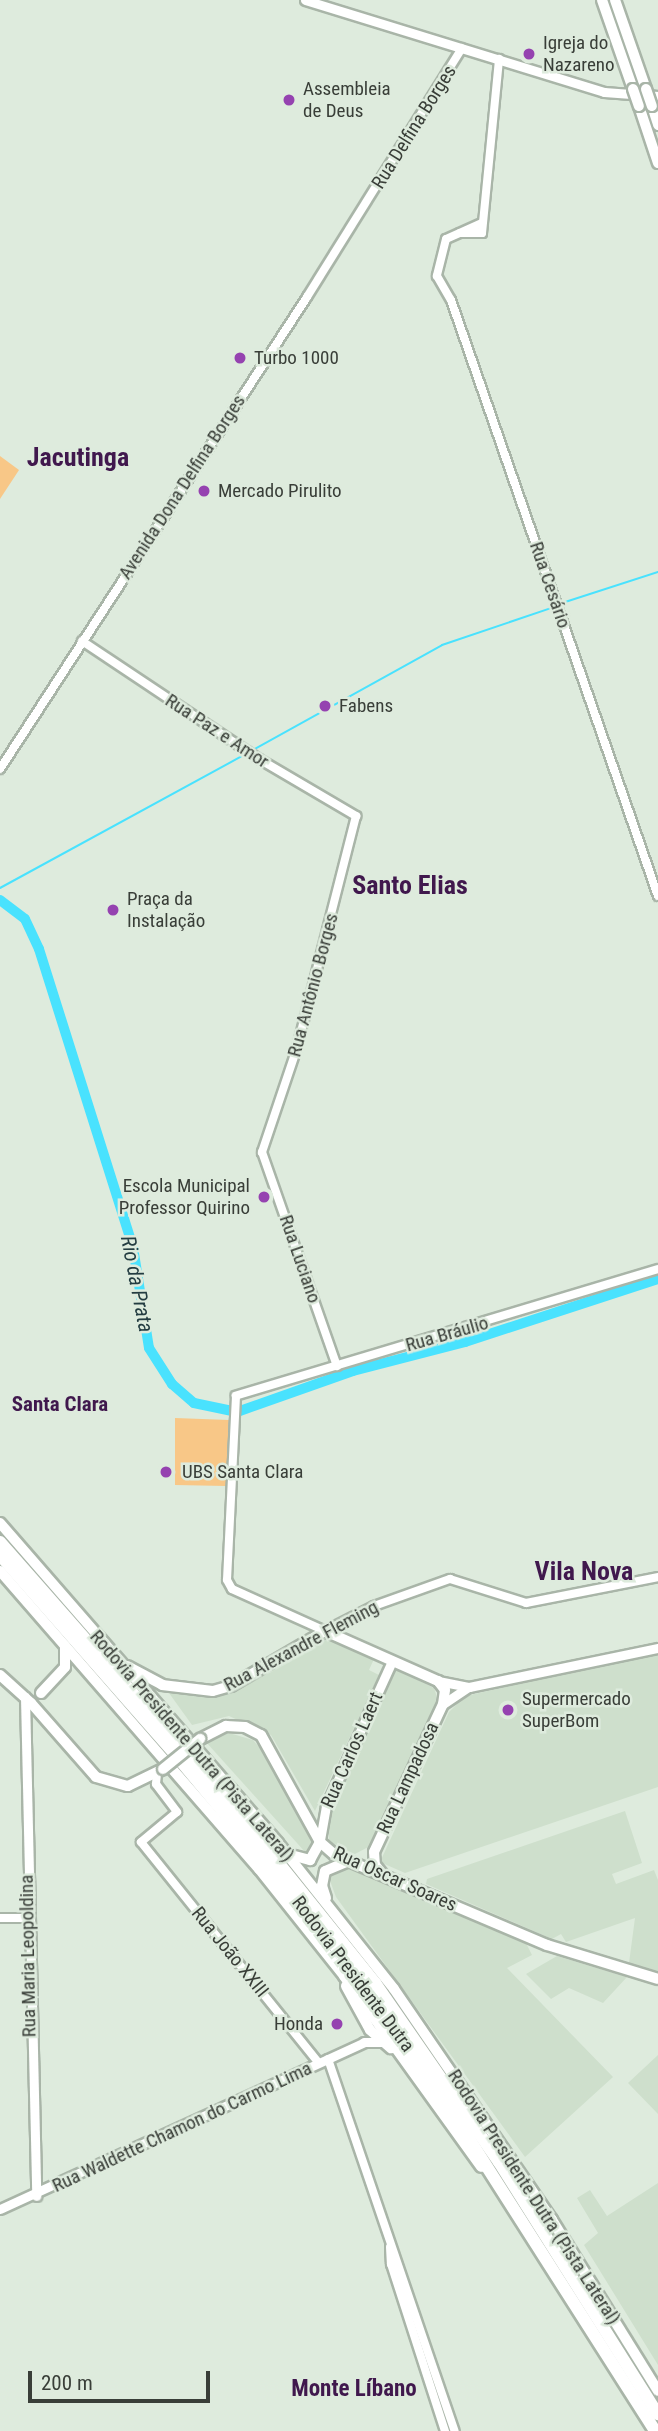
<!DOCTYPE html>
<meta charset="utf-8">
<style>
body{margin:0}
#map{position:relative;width:658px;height:2431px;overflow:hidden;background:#deebdd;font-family:"Roboto Condensed",sans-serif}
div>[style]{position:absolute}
.built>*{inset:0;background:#cedfcc}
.green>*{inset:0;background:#f8c787}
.stream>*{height:2px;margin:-1px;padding:0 1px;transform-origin:1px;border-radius:1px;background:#49e2fe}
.river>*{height:10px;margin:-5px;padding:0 5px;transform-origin:5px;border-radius:5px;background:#49e2fe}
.roads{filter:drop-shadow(2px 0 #a9b5a8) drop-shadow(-2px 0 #a9b5a8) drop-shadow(0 2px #a9b5a8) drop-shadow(0 -2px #a9b5a8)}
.tertiary>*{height:8px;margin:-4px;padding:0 4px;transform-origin:4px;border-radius:4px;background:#fff}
.secondary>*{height:9px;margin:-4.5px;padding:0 4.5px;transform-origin:4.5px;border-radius:4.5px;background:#fff}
.primary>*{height:10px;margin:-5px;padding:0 5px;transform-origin:5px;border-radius:5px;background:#fff}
.trunk>*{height:10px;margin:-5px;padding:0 5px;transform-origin:5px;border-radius:5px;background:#fff}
.motorway>*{height:12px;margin:-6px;padding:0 6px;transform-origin:6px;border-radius:6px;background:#fff}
.bridges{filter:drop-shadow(2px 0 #a9b5a8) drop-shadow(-2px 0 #a9b5a8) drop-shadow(0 2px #a9b5a8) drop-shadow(0 -2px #a9b5a8)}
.primary-bridge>*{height:10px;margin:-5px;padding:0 5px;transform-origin:5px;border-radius:5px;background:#fff}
.dots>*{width:19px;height:19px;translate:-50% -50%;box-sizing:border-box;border:4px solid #deebdd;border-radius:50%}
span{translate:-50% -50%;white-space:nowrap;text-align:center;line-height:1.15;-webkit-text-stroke:5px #deebdd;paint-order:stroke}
.poi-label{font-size:19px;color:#393e38}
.left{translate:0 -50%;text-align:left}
.right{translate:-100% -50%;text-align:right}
.street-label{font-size:19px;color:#393e38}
.water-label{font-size:21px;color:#233c41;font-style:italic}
.neighbourhood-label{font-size:21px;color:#40184d;font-weight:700}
.quarter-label{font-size:23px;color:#40184d;font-weight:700}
.district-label{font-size:26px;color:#40184d;font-weight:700}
.scale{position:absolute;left:28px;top:2371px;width:182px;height:32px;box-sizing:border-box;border:4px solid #393e38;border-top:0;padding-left:9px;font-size:21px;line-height:24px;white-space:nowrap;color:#393e38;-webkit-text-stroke:5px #deebdd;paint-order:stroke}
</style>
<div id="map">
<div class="built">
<div style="clip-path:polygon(329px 1638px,374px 1659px,369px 1670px,379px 1675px,315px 1811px,271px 1735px,229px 1716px,192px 1725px,169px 1693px,224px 1695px)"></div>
<div style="clip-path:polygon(658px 1653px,658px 1787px,405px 1873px,380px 1862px,449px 1712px,459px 1702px,470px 1695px)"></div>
<div style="clip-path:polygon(396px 1669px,434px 1688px,439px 1703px,374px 1844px,353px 1855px,329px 1841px,328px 1817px)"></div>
<div style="clip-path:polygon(229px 1733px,253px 1740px,267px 1756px,312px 1840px,306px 1853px,206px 1742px)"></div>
<div style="clip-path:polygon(625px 1811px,642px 1863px,612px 1874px,616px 1884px,654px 1870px,658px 1880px,658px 1971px,629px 1963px,635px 1918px,566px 1942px,561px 1934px,552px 1939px,426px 1884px,427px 1879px)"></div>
<div style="clip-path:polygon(341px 1865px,356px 1867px,526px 1943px,532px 1955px,507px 1968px,613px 2077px,525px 2157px,336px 1897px,329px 1878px)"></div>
<div style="clip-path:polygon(557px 1956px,627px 1977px,603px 2003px,569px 1988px,551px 1999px,526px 1974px)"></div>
<div style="clip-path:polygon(658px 2055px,658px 2114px,628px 2083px)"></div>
<div style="clip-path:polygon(658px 2183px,658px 2365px,584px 2245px,598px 2233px,577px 2198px,590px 2190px,607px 2216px)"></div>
</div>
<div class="green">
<div style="clip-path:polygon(0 456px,19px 470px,0 499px)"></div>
<div style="clip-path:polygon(175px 1418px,229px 1420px,226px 1486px,175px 1485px)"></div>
</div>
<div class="stream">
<div style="left:559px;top:604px;width:104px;rotate:-17.9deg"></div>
<div style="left:251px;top:751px;width:218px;rotate:-29deg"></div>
<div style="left:442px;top:645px;width:118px;rotate:-18.7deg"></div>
<div style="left:0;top:888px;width:280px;rotate:-28.6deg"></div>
</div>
<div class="river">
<div style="left:0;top:900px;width:31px;rotate:37deg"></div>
<div style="left:25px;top:919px;width:33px;rotate:65deg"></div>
<div style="left:39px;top:949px;width:312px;rotate:72.5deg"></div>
<div style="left:133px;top:1247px;width:102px;rotate:81deg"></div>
<div style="left:149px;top:1348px;width:43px;rotate:57.4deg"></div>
<div style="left:172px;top:1384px;width:29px;rotate:41deg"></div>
<div style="left:194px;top:1403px;width:44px;rotate:11.8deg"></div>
<div style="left:237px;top:1412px;width:123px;rotate:-19.5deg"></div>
<div style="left:353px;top:1371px;width:116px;rotate:-14.5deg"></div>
<div style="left:465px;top:1342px;width:203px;rotate:-18.1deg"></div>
</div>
<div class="roads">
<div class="tertiary">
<div style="left:482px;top:223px;width:39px;rotate:156deg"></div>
<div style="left:446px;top:239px;width:38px;rotate:104deg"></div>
<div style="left:437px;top:276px;width:28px;rotate:60deg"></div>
<div style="left:451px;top:300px;width:631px;rotate:70.85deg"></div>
<div style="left:460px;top:233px;width:22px"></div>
<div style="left:482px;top:233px;width:175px;rotate:-84.4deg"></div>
<div style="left:82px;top:641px;width:213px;rotate:33.7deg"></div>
<div style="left:259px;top:759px;width:113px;rotate:30.4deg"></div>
<div style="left:356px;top:816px;width:243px;rotate:104.3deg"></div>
<div style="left:296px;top:1051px;width:107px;rotate:108.6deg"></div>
<div style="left:262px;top:1152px;width:227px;rotate:70.7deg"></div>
<div style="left:0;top:769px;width:563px;rotate:-56.96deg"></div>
<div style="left:307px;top:297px;width:293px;rotate:-58.1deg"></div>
<div style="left:658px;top:1269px;width:441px;rotate:163.3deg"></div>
<div style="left:236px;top:1396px;width:184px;rotate:92.8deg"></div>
<div style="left:227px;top:1580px;width:10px;rotate:61deg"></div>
<div style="left:232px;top:1589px;width:102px;rotate:24.3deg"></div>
<div style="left:325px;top:1631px;width:55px;rotate:-27deg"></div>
<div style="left:374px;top:1606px;width:81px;rotate:-19.6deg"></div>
<div style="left:450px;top:1579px;width:80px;rotate:17.5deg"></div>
<div style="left:526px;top:1603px;width:135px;rotate:-11.1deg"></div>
<div style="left:157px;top:1774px;width:10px;rotate:96deg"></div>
<div style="left:156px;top:1784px;width:35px;rotate:53deg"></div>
<div style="left:177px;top:1812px;width:47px;rotate:140.2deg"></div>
<div style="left:141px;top:1842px;width:284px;rotate:51.2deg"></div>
<div style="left:0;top:1918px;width:27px"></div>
<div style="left:328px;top:2059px;width:393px;rotate:71.2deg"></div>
<div style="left:390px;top:2247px;width:17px;rotate:87deg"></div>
<div style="left:391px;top:2264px;width:176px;rotate:72.1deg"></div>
</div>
<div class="secondary">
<div style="left:305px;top:0;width:313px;rotate:17.1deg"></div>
<div style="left:604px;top:92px;width:54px;rotate:4.2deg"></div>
<div style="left:438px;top:1681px;width:32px;rotate:11deg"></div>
<div style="left:469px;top:1687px;width:193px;rotate:-11.7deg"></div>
<div style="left:25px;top:1697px;width:499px;rotate:88.7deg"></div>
<div style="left:443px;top:1704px;width:30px;rotate:-34deg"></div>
<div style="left:320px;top:1840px;width:35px;rotate:-80deg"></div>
<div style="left:326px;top:1806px;width:159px;rotate:-65.5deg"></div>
<div style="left:0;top:2209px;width:400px;rotate:-24.6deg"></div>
<div style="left:364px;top:2042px;width:19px"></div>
</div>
<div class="primary">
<div style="left:602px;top:0;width:94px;rotate:70.8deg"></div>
<div style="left:615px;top:0;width:94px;rotate:70.8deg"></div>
<div style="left:639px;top:106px;width:60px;rotate:71.6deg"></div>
<div style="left:652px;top:106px;width:20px;rotate:72deg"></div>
<div style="left:127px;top:1666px;width:40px;rotate:28deg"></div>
<div style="left:162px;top:1685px;width:51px;rotate:6.7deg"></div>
<div style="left:213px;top:1691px;width:19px;rotate:-16deg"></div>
<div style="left:231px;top:1686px;width:109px;rotate:-30.3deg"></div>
<div style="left:325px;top:1631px;width:124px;rotate:23.9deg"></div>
<div style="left:438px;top:1681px;width:11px;rotate:52deg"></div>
<div style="left:445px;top:1690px;width:14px;rotate:98deg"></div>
<div style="left:443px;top:1704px;width:163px;rotate:115deg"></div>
<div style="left:374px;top:1852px;width:13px;rotate:86deg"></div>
<div style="left:375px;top:1865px;width:13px;rotate:51deg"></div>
<div style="left:0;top:1675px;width:42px;rotate:42.1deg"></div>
<div style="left:31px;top:1703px;width:98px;rotate:48.7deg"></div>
<div style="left:96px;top:1777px;width:33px;rotate:16deg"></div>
<div style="left:128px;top:1786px;width:39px;rotate:-26deg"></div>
<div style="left:200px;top:1739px;width:29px;rotate:-27deg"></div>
<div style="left:226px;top:1726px;width:19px;rotate:3deg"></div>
<div style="left:245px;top:1727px;width:18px;rotate:27deg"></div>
<div style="left:261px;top:1735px;width:122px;rotate:61.1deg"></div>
<div style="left:320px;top:1842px;width:20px;rotate:41deg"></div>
<div style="left:335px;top:1855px;width:230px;rotate:23deg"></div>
<div style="left:547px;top:1945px;width:116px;rotate:17deg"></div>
</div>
<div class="trunk">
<div style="left:0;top:1523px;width:424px;rotate:49deg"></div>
<div style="left:278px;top:1843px;width:186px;rotate:51.5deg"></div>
<div style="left:394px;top:1989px;width:280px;rotate:55.6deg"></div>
<div style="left:552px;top:2220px;width:201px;rotate:58.2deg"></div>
<div style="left:0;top:1571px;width:395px;rotate:49deg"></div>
<div style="left:259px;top:1869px;width:137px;rotate:51.5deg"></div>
<div style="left:344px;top:1976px;width:235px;rotate:54.3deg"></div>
<div style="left:41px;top:1693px;width:35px;rotate:-47deg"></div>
<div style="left:65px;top:1667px;width:21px;rotate:-90deg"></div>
<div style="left:291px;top:1855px;width:20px;rotate:15deg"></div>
<div style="left:310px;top:1860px;width:21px;rotate:-61deg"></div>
<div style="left:326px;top:1898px;width:13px;rotate:-108deg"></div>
<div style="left:322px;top:1886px;width:15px;rotate:-79deg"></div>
<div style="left:325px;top:1871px;width:26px;rotate:-23deg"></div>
<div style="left:346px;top:1986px;width:50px;rotate:61.4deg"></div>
<div style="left:370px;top:2030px;width:28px;rotate:41deg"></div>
</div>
<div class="motorway">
<div style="left:0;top:1542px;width:363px;rotate:48.7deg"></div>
<div style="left:240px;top:1815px;width:216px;rotate:51.2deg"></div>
<div style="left:375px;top:1983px;width:218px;rotate:55.3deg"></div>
<div style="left:499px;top:2162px;width:298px;rotate:57.8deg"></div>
<div style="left:0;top:1555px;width:271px;rotate:48.7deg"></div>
<div style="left:179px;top:1759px;width:244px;rotate:50.2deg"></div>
<div style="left:335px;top:1946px;width:190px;rotate:54.6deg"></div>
<div style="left:445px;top:2101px;width:391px;rotate:57.5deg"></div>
</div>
</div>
<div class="bridges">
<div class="primary-bridge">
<div style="left:633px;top:89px;width:18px;rotate:71deg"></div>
<div style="left:646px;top:89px;width:18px;rotate:71deg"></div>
<div style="left:163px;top:1769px;width:48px;rotate:-39deg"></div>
</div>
</div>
<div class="dots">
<div style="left:529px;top:54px;background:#9542b0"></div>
<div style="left:289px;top:100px;background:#9542b0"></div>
<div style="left:240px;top:358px;background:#9542b0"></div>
<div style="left:204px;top:491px;background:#9542b0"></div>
<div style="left:325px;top:706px;background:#9542b0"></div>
<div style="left:113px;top:910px;background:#9542b0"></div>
<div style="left:264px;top:1197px;background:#9542b0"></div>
<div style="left:166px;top:1472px;background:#9542b0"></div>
<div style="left:508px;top:1710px;background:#9542b0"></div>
<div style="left:337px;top:2024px;background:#9542b0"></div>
</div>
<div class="poi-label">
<span class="left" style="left:543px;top:54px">Igreja do<br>Nazareno</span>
<span class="left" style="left:303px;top:100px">Assembleia<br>de Deus</span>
<span class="left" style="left:254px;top:358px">Turbo 1000</span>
<span class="left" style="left:218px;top:491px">Mercado Pirulito</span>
<span class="left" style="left:339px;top:706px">Fabens</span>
<span class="left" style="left:127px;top:910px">Praça da<br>Instalação</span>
<span class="right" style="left:250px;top:1197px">Escola Municipal<br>Professor Quirino</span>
<span class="left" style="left:182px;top:1472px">UBS Santa Clara</span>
<span class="left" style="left:522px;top:1710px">Supermercado<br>SuperBom</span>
<span class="right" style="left:323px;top:2024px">Honda</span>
</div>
<div class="street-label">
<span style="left:414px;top:127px;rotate:-58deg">Rua Delfina Borges</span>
<span style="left:182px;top:487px;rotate:-57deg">Avenida Dona Delfina Borges</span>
<span style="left:550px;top:585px;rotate:71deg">Rua Cesário</span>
<span style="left:217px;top:731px;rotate:33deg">Rua Paz e Amor</span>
<span style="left:313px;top:985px;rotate:-75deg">Rua Antônio Borges</span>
<span style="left:300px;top:1259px;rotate:71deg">Rua Luciano</span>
<span style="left:447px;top:1334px;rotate:-16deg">Rua Bráulio</span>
<span style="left:301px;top:1646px;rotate:-28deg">Rua Alexandre Fleming</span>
<span style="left:192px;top:1746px;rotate:49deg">Rodovia Presidente Dutra (Pista Lateral)</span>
<span style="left:352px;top:1750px;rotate:-66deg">Rua Carlos Laert</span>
<span style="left:408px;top:1778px;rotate:-65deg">Rua Lampadosa</span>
<span style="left:395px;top:1879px;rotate:24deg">Rua Oscar Soares</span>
<span style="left:230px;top:1952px;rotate:51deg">Rua João XXIII</span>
<span style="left:28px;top:1956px;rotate:-91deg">Rua Maria Leopoldina</span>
<span style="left:353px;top:1974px;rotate:53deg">Rodovia Presidente Dutra</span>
<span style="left:182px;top:2127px;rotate:-25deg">Rua Waldette Chamon do Carmo Lima</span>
<span style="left:534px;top:2197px;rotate:57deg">Rodovia Presidente Dutra (Pista Lateral)</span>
</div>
<div class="water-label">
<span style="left:137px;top:1284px;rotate:79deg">Rio da Prata</span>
</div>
<div class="neighbourhood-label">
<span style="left:60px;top:1404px">Santa Clara</span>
</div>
<div class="quarter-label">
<span style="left:354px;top:2389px">Monte Líbano</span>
</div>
<div class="district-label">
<span style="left:78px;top:458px">Jacutinga</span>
<span style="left:410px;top:886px">Santo Elias</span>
<span style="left:584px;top:1572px">Vila Nova</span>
</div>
<div class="scale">200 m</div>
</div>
